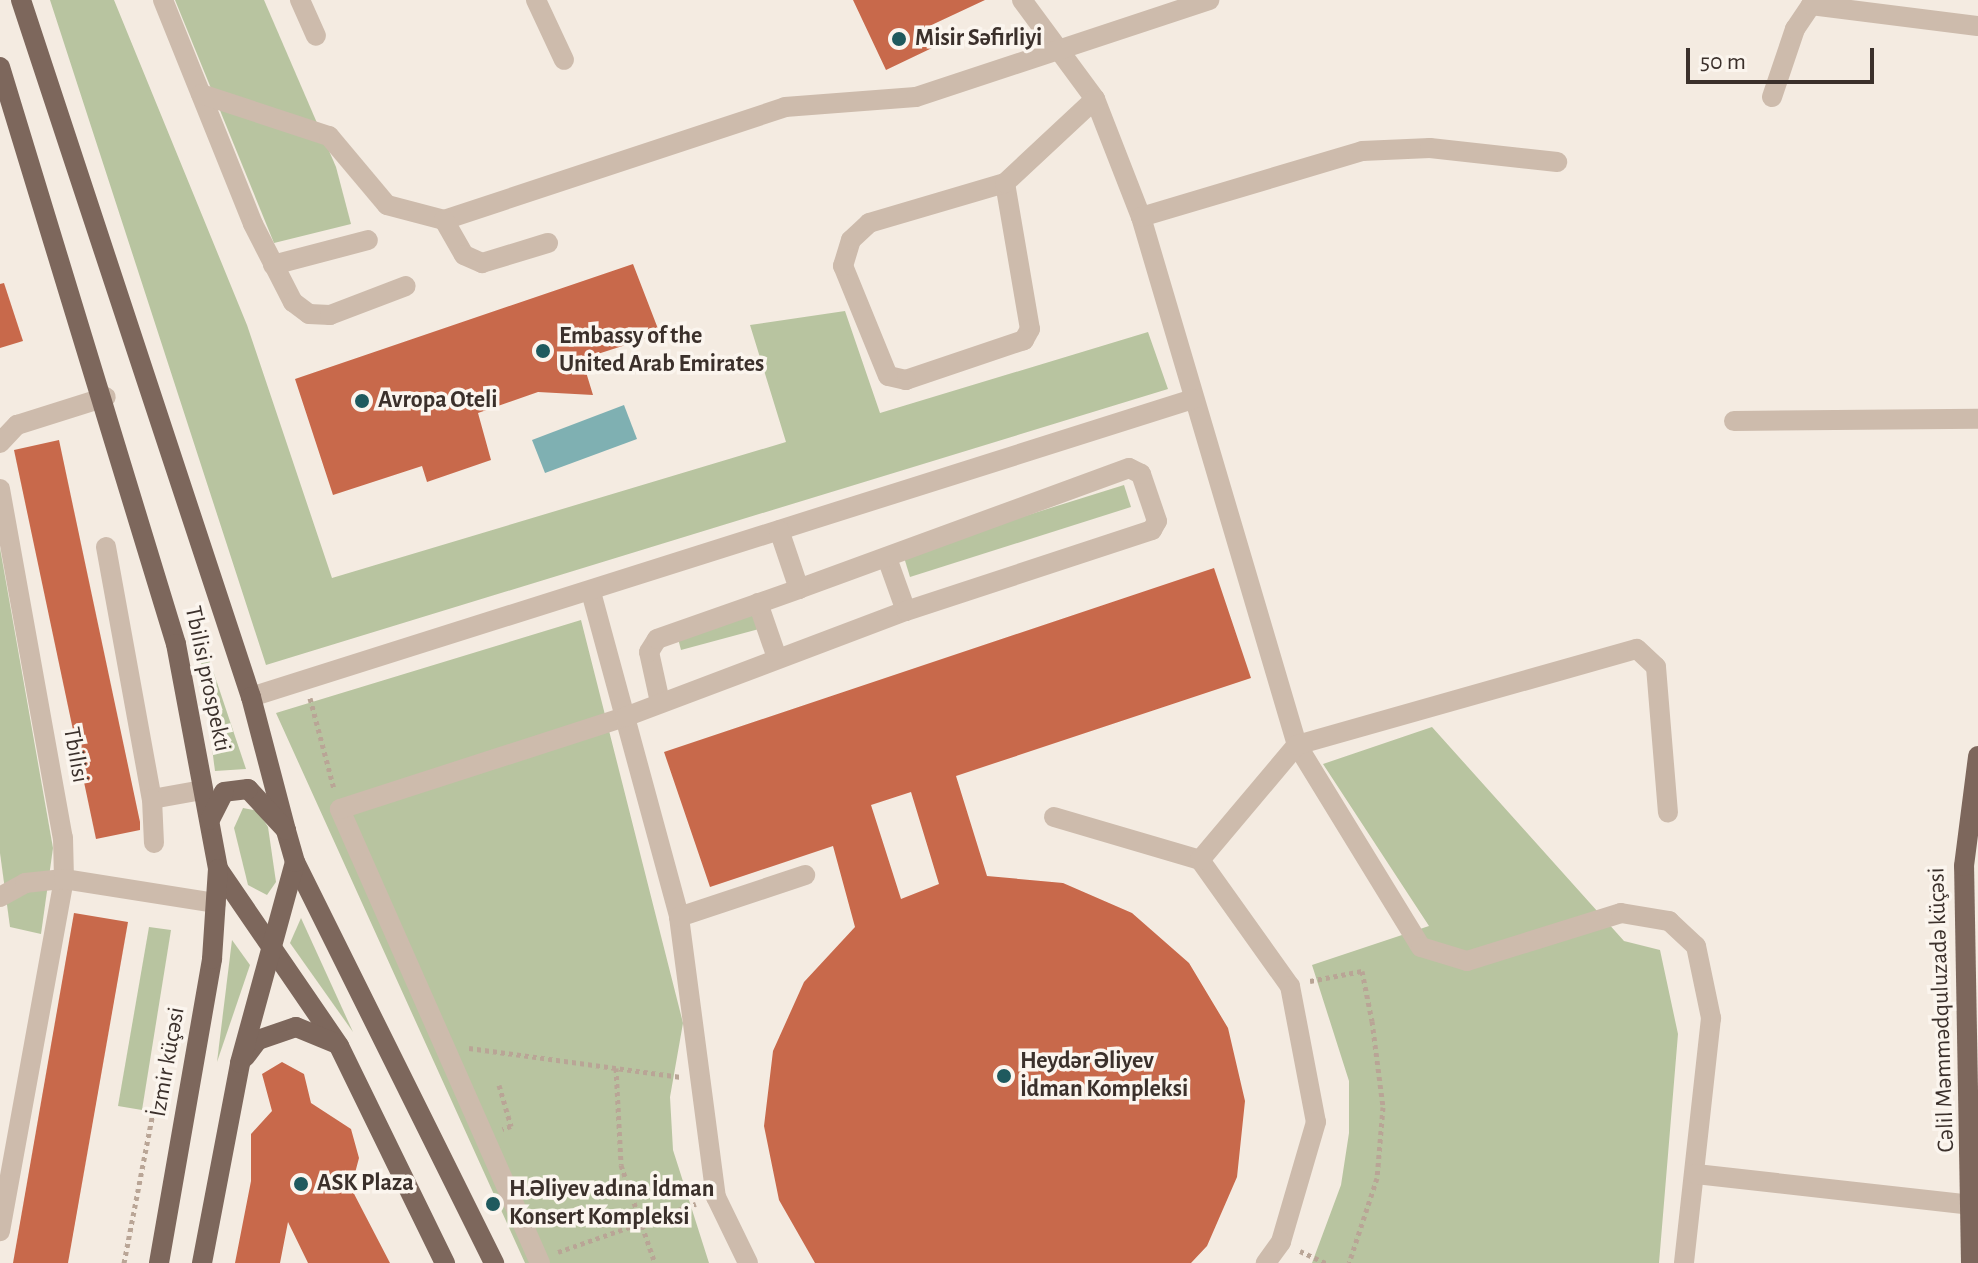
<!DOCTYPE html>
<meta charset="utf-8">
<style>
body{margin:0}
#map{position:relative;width:1978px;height:1263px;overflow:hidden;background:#f4ebe1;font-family:"Alegreya Sans",sans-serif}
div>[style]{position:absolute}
.green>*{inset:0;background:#b8c4a0}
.water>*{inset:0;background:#7fb0b2}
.building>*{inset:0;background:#c8694b}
.path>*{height:5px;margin-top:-2.5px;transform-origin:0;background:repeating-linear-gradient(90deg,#b9a596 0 4px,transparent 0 8px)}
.minor>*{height:20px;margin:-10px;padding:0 10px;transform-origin:10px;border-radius:10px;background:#cdbbac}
.major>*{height:20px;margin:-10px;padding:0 10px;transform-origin:10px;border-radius:10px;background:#7d675c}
.dots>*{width:22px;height:22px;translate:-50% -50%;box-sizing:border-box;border:4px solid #fbf5ee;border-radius:50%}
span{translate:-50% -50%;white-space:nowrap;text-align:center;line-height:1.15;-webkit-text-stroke:7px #fbf5ee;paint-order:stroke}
.poi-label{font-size:24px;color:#3b302b;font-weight:700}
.left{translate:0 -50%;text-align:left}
.street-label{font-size:24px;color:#3b302b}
.scale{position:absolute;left:1686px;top:48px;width:188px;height:36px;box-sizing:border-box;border:4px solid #3b302b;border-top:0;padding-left:10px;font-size:24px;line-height:28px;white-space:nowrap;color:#3b302b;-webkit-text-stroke:6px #fbf5ee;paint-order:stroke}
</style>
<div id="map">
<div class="green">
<div style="clip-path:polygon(50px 0,114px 0,247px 325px,332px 578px,786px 442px,750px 325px,845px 311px,880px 413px,1148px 332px,1168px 389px,266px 665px)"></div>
<div style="clip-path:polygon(175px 0,264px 0,336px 167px,351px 224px,274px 243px)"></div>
<div style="clip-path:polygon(1124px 485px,1131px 507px,910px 577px,903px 554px)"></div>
<div style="clip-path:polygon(0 548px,53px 848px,41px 934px,10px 927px,0 853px)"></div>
<div style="clip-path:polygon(753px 606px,759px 629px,681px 650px,675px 627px)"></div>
<div style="clip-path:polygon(195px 617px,246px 769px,215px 771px)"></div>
<div style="clip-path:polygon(581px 620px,683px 1023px,670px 1097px,673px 1150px,709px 1263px,525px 1263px,276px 713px)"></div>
<div style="clip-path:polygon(1432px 727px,1624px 941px,1660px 950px,1678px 1034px,1659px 1263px,1312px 1263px,1341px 1185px,1349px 1133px,1349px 1081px,1312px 965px,1429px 926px,1323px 764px)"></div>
<div style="clip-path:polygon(243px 808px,258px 811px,268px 827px,276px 882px,267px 895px,248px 885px,234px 828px)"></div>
<div style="clip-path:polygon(301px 918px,353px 1032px,290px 943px)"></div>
<div style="clip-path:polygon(149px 927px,171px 930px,142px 1110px,118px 1106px)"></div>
<div style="clip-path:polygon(232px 940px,250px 965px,217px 1062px)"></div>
</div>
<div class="water">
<div style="clip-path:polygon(624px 405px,637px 439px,545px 473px,532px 440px)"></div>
</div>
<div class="building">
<div style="clip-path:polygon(853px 0,985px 0,923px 29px,932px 48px,886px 70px)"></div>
<div style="clip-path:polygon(633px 264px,660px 334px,582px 359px,593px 395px,538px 392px,478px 413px,491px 460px,427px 482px,422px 466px,333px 495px,295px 379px)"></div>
<div style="clip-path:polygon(4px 283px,23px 341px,0 348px,0 284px)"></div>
<div style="clip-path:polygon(59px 440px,140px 822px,140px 830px,96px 839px,14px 450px)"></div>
<div style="clip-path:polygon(evenodd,1214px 568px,1251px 678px,956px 776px,987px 876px,1063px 883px,1132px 913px,1189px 963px,1228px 1028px,1245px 1101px,1237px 1177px,1207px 1246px,1191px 1263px,815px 1263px,779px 1200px,764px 1126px,773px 1051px,804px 982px,855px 927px,833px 846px,710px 887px,664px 752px,1214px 568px,911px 792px,939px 884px,901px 899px,871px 805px,911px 792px)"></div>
<div style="clip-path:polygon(74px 913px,128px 922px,68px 1263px,13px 1263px)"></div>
<div style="clip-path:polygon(282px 1062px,304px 1074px,311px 1103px,351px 1129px,359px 1158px,351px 1188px,390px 1263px,308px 1263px,288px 1222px,280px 1263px,235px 1263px,251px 1181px,251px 1134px,272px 1111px,262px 1074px)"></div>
</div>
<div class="path">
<div style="left:310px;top:698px;width:94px;rotate:75.2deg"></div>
<div style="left:1310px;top:981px;width:53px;rotate:-10.9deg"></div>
<div style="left:1362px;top:971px;width:51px;rotate:78.7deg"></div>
<div style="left:1372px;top:1021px;width:87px;rotate:82.7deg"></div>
<div style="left:1383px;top:1107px;width:71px;rotate:94.8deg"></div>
<div style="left:1377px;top:1178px;width:89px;rotate:108.2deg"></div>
<div style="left:469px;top:1048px;width:214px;rotate:7.8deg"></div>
<div style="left:616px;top:1068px;width:97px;rotate:87deg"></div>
<div style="left:621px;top:1165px;width:104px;rotate:70.9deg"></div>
<div style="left:499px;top:1085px;width:43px;rotate:73.7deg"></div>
<div style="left:511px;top:1126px;width:9px;rotate:159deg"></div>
<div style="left:1300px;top:1251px;width:29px;rotate:25deg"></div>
<div style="left:558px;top:1252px;width:146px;rotate:-19.2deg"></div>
<div style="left:124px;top:1263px;width:154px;rotate:-79.1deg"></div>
</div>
<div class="minor">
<div style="left:163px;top:0;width:241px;rotate:68.1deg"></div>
<div style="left:253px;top:224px;width:88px;rotate:62.9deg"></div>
<div style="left:293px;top:302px;width:20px;rotate:37deg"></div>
<div style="left:309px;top:314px;width:21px;rotate:3deg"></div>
<div style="left:330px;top:315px;width:81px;rotate:-20.9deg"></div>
<div style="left:300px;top:0;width:39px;rotate:66deg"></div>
<div style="left:536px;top:0;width:66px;rotate:65deg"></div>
<div style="left:1022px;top:0;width:123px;rotate:53.6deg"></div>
<div style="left:1095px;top:99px;width:127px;rotate:68.7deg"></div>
<div style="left:1141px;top:217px;width:551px;rotate:73.54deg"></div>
<div style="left:1297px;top:745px;width:237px;rotate:58.5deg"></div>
<div style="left:1421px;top:947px;width:48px;rotate:16.9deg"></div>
<div style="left:1467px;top:961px;width:161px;rotate:-17.3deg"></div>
<div style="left:1621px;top:913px;width:49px;rotate:9.5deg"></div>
<div style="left:1669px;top:921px;width:37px;rotate:43deg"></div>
<div style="left:1696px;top:946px;width:74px;rotate:78.2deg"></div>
<div style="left:1711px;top:1018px;width:246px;rotate:96.3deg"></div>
<div style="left:201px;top:94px;width:135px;rotate:18.2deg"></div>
<div style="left:329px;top:136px;width:90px;rotate:50deg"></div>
<div style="left:387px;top:205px;width:59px;rotate:14.7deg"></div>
<div style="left:444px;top:220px;width:359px;rotate:-18.3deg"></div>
<div style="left:785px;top:107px;width:131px;rotate:-4.4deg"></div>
<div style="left:916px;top:97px;width:309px;rotate:-18.3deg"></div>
<div style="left:1772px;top:97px;width:72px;rotate:-71.3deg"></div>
<div style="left:1795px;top:29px;width:29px;rotate:-56deg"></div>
<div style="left:1811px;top:5px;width:168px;rotate:7.2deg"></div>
<div style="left:1005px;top:183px;width:148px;rotate:80.3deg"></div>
<div style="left:1030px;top:329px;width:13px;rotate:119deg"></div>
<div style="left:1024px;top:340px;width:125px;rotate:161.3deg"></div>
<div style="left:906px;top:380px;width:18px;rotate:-167deg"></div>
<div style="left:888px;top:376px;width:119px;rotate:-112.2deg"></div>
<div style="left:843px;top:266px;width:27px;rotate:-73deg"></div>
<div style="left:851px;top:240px;width:25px;rotate:-43deg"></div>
<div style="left:869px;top:223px;width:142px;rotate:-16.4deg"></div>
<div style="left:1005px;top:183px;width:123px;rotate:-43deg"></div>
<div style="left:1141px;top:217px;width:231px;rotate:-16.6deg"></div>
<div style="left:1362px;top:151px;width:68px;rotate:-2.5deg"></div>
<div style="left:1430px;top:148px;width:128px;rotate:6.3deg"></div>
<div style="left:444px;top:220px;width:40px;rotate:60.3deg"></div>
<div style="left:464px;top:255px;width:20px;rotate:24deg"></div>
<div style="left:482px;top:263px;width:69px;rotate:-16.9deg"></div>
<div style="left:273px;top:265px;width:98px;rotate:-14.7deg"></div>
<div style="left:1734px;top:421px;width:244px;rotate:-0.5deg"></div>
<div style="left:0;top:443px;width:25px;rotate:-47deg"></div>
<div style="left:17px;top:425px;width:93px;rotate:-17.5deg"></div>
<div style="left:0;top:489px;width:355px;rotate:79.8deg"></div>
<div style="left:63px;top:838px;width:41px;rotate:88.6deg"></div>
<div style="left:64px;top:879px;width:358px;rotate:100.3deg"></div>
<div style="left:106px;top:547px;width:256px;rotate:79.7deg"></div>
<div style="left:152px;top:799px;width:51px;rotate:-10.2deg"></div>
<div style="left:887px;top:558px;width:56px;rotate:70.3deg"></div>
<div style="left:591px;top:592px;width:337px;rotate:74.8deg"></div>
<div style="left:679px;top:917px;width:282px;rotate:82.5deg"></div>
<div style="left:716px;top:1197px;width:73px;rotate:64.1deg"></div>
<div style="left:758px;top:603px;width:58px;rotate:70.9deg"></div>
<div style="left:251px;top:697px;width:988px;rotate:-17.55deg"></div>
<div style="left:660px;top:702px;width:51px;rotate:-102.4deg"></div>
<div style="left:649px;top:652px;width:15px;rotate:-58deg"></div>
<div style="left:657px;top:639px;width:151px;rotate:-19.4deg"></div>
<div style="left:152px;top:799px;width:44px;rotate:87.4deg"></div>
<div style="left:1054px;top:817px;width:152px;rotate:16.4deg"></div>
<div style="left:1200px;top:860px;width:155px;rotate:54.5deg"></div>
<div style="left:1290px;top:986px;width:138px;rotate:79.2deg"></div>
<div style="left:1316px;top:1122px;width:125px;rotate:106.3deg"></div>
<div style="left:1281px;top:1242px;width:26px;rotate:126deg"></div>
<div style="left:1200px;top:860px;width:150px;rotate:-49.9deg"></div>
<div style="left:1297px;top:745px;width:353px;rotate:-15.8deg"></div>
<div style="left:1637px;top:649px;width:26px;rotate:43deg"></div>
<div style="left:1656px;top:667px;width:146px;rotate:85.3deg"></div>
<div style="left:0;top:897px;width:29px;rotate:-29deg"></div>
<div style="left:25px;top:883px;width:39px;rotate:-6deg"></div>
<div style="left:64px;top:879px;width:154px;rotate:9deg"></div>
<div style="left:679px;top:917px;width:133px;rotate:-18.4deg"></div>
<div style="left:1696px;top:1174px;width:280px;rotate:6.4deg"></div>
<div style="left:540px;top:1263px;width:496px;rotate:-113.8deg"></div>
<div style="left:340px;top:809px;width:299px;rotate:-17.9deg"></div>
<div style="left:625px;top:717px;width:300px;rotate:-20.7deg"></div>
<div style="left:906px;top:611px;width:259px;rotate:-18.2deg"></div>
<div style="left:1152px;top:530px;width:10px;rotate:-61deg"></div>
<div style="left:1157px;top:521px;width:50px;rotate:-108.8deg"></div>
<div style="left:1141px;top:474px;width:13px;rotate:-153deg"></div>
<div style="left:1129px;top:468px;width:351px;rotate:159.9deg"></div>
<div style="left:799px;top:589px;width:62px;rotate:-108.7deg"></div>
</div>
<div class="major">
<div style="left:21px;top:0;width:734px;rotate:71.74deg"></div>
<div style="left:251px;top:697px;width:138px;rotate:75.3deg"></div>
<div style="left:0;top:67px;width:603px;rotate:73.04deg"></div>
<div style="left:176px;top:644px;width:229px;rotate:79.4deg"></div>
<div style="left:218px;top:869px;width:214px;rotate:55.6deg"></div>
<div style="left:339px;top:1046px;width:242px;rotate:64deg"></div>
<div style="left:295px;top:862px;width:448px;rotate:63.6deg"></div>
<div style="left:245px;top:1057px;width:21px;rotate:-53deg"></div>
<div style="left:258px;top:1040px;width:40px;rotate:-18.9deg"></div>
<div style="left:296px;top:1027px;width:42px;rotate:22.3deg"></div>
<div style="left:159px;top:1263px;width:309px;rotate:-80.1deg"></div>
<div style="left:212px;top:959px;width:90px;rotate:-86.2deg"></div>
<div style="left:202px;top:1263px;width:204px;rotate:-79.2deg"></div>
<div style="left:240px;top:1063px;width:208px;rotate:-74.7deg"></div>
<div style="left:295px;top:862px;width:33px;rotate:-106deg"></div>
<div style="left:286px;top:830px;width:56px;rotate:-132.8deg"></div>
<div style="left:248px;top:789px;width:24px;rotate:173deg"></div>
<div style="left:224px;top:792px;width:31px;rotate:117deg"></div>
<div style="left:1971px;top:1263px;width:397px;rotate:-91deg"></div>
<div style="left:1964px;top:866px;width:111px;rotate:-82.7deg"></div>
</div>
<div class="dots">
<div style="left:899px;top:39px;background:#1f5a5e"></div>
<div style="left:543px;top:351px;background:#1f5a5e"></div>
<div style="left:362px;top:401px;background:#1f5a5e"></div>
<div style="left:1004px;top:1076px;background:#1f5a5e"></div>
<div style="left:301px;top:1184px;background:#1f5a5e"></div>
<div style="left:493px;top:1204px;background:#1f5a5e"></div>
</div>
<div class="poi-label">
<span class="left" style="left:915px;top:39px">Misir Səfirliyi</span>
<span class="left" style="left:559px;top:351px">Embassy of the<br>United Arab Emirates</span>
<span class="left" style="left:378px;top:401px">Avropa Oteli</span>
<span class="left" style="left:1020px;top:1076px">Heydər Əliyev<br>İdman Kompleksi</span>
<span class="left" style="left:317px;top:1184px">ASK Plaza</span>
<span class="left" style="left:509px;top:1204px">H.Əliyev adına İdman<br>Konsert Kompleksi</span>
</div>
<div class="street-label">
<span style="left:207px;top:679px;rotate:78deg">Tbilisi prospekti</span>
<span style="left:75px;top:755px;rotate:80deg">Tbilisi</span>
<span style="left:1942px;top:1010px;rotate:-92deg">Cəlil Məmmədquluzadə küçəsi</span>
<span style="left:168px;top:1062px;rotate:-80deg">İzmir küçəsi</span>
</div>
<div class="scale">50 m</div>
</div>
